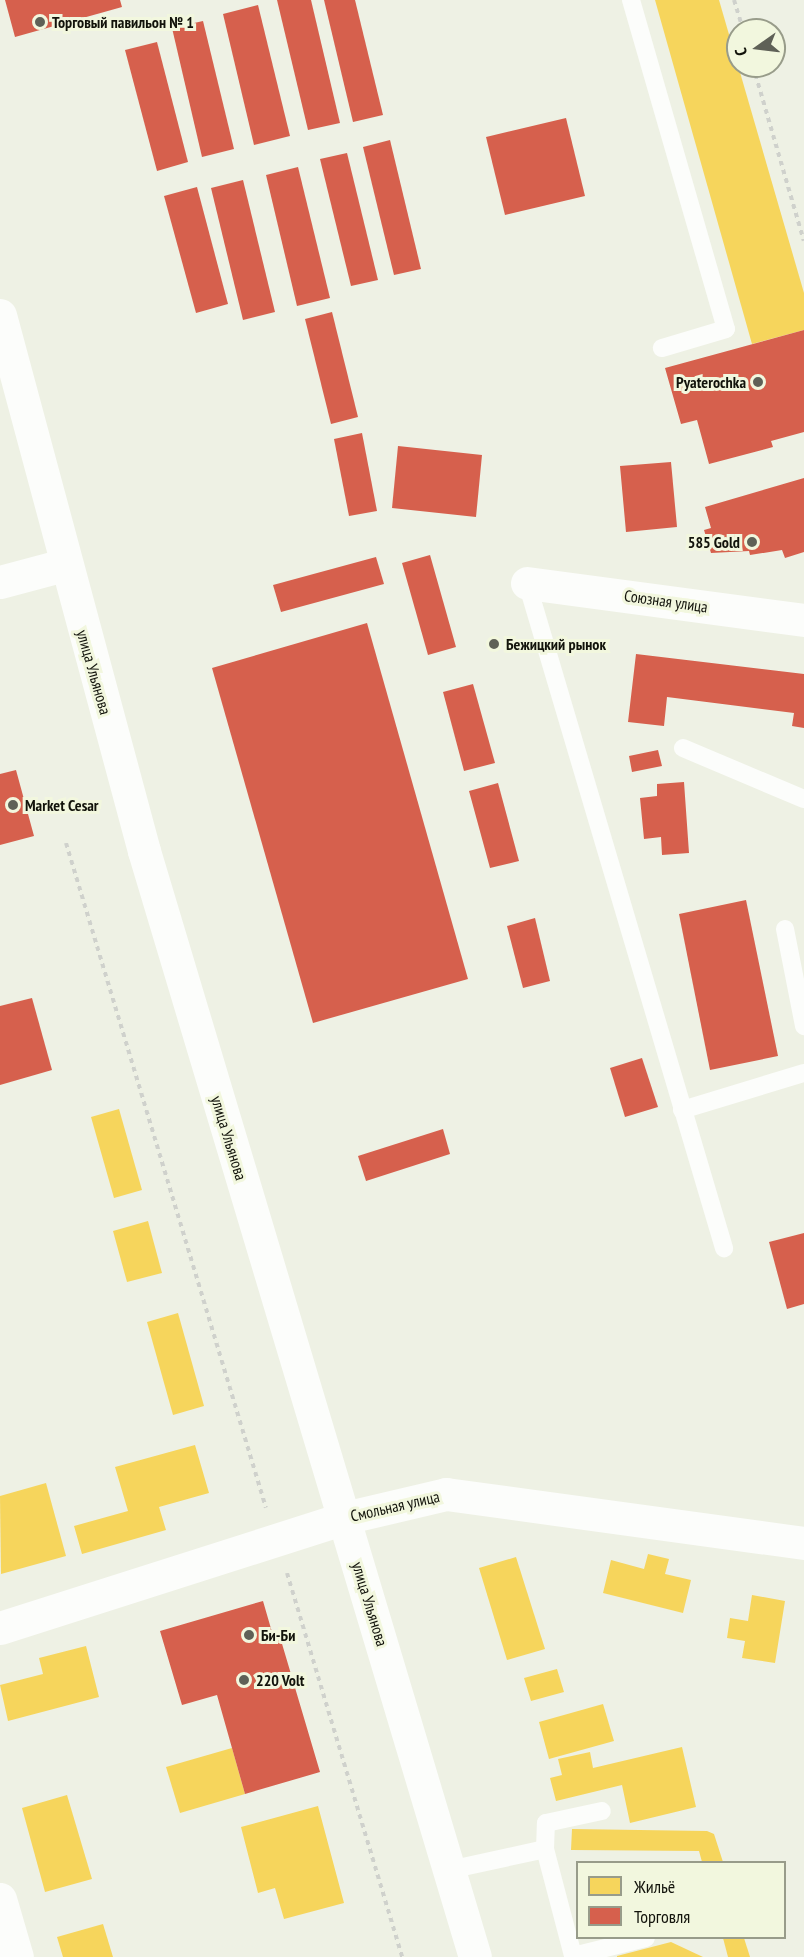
<!DOCTYPE html>
<meta charset="utf-8">
<style>
body{margin:0}
#map{position:relative;width:804px;height:1957px;overflow:hidden;background:#eef1e4;font-family:"PT Sans Narrow",sans-serif}
div>[style]{position:absolute}
.homes>*{inset:0;background:#f6d55c}
.shops>*{inset:0;background:#d6604d}
.path>*{height:4px;margin-top:-2px;transform-origin:0;background:repeating-linear-gradient(90deg,#cfd1cc 0 4.5px,transparent 0 9px)}
.service>*{height:18px;margin:-9px;padding:0 9px;transform-origin:9px;border-radius:9px;background:#fcfdfb}
.minor>*{height:33px;margin:-16.5px;padding:0 16.5px;transform-origin:16.5px;border-radius:16.5px;background:#fcfdfb}
.tertiary>*{height:33px;margin:-16.5px;padding:0 16.5px;transform-origin:16.5px;border-radius:16.5px;background:#fcfdfb}
.secondary>*{height:33px;margin:-16.5px;padding:0 16.5px;transform-origin:16.5px;border-radius:16.5px;background:#fcfdfb}
.dots>*{width:16px;height:16px;translate:-50% -50%;box-sizing:border-box;border:3px solid #f2f7de;border-radius:50%}
span{translate:-50% -50%;white-space:nowrap;text-align:center;line-height:1.15;-webkit-text-stroke:6px #f2f7de;paint-order:stroke}
.poi-label{font-size:16px;color:#12130b;font-weight:700}
.left{translate:0 -50%;text-align:left}
.right{translate:-100% -50%;text-align:right}
.street-label{font-size:16px;color:#12130b}
.legend{position:absolute;left:576px;top:1861px;width:210px;height:78px;box-sizing:border-box;background:#f2f7de;border:2px solid #989c8a;margin:0;padding:8px 10px;list-style:none;font-size:18px;color:#12130b}
.legend li{display:flex;align-items:center;gap:12px;height:30px}
.legend b{width:30px;border:2px solid #989c8a}
.north{position:absolute;left:726px;top:18px;width:60px;height:60px;box-sizing:border-box;background:#f2f7de;border:2px solid #989c8a;border-radius:50%;rotate:256deg;font-size:16px;font-weight:700;line-height:24px;text-align:center;color:#12130b}
.north::after{content:'';display:block;margin:auto;width:21px;height:27px;background:#5f6157;clip-path:polygon(50% 0,100% 100%,50% 72%,0 100%)}
</style>
<div id="map">
<div class="homes">
<div style="clip-path:polygon(655px 0,719px 0,804px 293px,804px 330px,752px 344px)"></div>
<div style="clip-path:polygon(119px 1109px,142px 1190px,114px 1198px,91px 1117px)"></div>
<div style="clip-path:polygon(148px 1221px,162px 1273px,127px 1282px,113px 1231px)"></div>
<div style="clip-path:polygon(178px 1313px,204px 1406px,173px 1415px,147px 1322px)"></div>
<div style="clip-path:polygon(195px 1445px,209px 1493px,159px 1507px,166px 1530px,82px 1554px,74px 1526px,128px 1511px,115px 1467px)"></div>
<div style="clip-path:polygon(46px 1483px,66px 1556px,1px 1574px,0 1496px)"></div>
<div style="clip-path:polygon(648px 1554px,669px 1559px,665px 1574px,691px 1580px,683px 1613px,603px 1593px,611px 1560px,644px 1569px)"></div>
<div style="clip-path:polygon(516px 1557px,545px 1649px,507px 1660px,479px 1568px)"></div>
<div style="clip-path:polygon(752px 1595px,785px 1601px,775px 1663px,742px 1658px,745px 1641px,727px 1638px,730px 1618px,748px 1621px)"></div>
<div style="clip-path:polygon(86px 1646px,99px 1697px,8px 1721px,0 1685px,43px 1674px,39px 1658px)"></div>
<div style="clip-path:polygon(557px 1669px,564px 1692px,531px 1701px,524px 1678px)"></div>
<div style="clip-path:polygon(603px 1704px,614px 1741px,549px 1759px,539px 1722px)"></div>
<div style="clip-path:polygon(682px 1747px,696px 1807px,630px 1823px,622px 1785px,556px 1801px,550px 1778px,562px 1775px,558px 1759px,590px 1752px,593px 1768px)"></div>
<div style="clip-path:polygon(232px 1748px,245px 1794px,180px 1813px,166px 1767px)"></div>
<div style="clip-path:polygon(67px 1795px,92px 1879px,45px 1892px,22px 1808px)"></div>
<div style="clip-path:polygon(318px 1806px,344px 1903px,284px 1919px,275px 1888px,258px 1893px,241px 1827px)"></div>
<div style="clip-path:polygon(572px 1829px,707px 1831px,714px 1834px,723px 1862px,702px 1862px,699px 1851px,571px 1850px)"></div>
<div style="clip-path:polygon(103px 1924px,113px 1957px,63px 1957px,57px 1937px)"></div>
<div style="clip-path:polygon(723px 1938px,744px 1938px,750px 1957px,728px 1957px)"></div>
<div style="clip-path:polygon(671px 1942px,703px 1957px,617px 1957px,617px 1956px)"></div>
</div>
<div class="shops">
<div style="clip-path:polygon(5px 0,120px 0,122px 7px,15px 37px)"></div>
<div style="clip-path:polygon(277px 0,311px 0,340px 123px,308px 130px)"></div>
<div style="clip-path:polygon(324px 0,355px 0,383px 115px,353px 122px)"></div>
<div style="clip-path:polygon(258px 5px,290px 136px,254px 145px,223px 14px)"></div>
<div style="clip-path:polygon(203px 21px,234px 149px,202px 157px,172px 28px)"></div>
<div style="clip-path:polygon(157px 42px,188px 162px,157px 171px,125px 50px)"></div>
<div style="clip-path:polygon(566px 118px,585px 196px,505px 215px,486px 137px)"></div>
<div style="clip-path:polygon(390px 140px,421px 269px,394px 275px,363px 147px)"></div>
<div style="clip-path:polygon(347px 153px,378px 280px,351px 286px,320px 159px)"></div>
<div style="clip-path:polygon(298px 167px,330px 298px,297px 306px,266px 175px)"></div>
<div style="clip-path:polygon(243px 180px,275px 312px,243px 320px,211px 188px)"></div>
<div style="clip-path:polygon(197px 187px,228px 304px,196px 313px,164px 196px)"></div>
<div style="clip-path:polygon(332px 312px,358px 417px,331px 424px,305px 319px)"></div>
<div style="clip-path:polygon(804px 330px,804px 432px,771px 441px,773px 447px,709px 464px,697px 420px,681px 424px,665px 368px)"></div>
<div style="clip-path:polygon(362px 433px,377px 511px,349px 516px,334px 439px)"></div>
<div style="clip-path:polygon(398px 446px,482px 455px,476px 517px,392px 508px)"></div>
<div style="clip-path:polygon(671px 462px,677px 527px,626px 532px,620px 466px)"></div>
<div style="clip-path:polygon(804px 478px,804px 552px,785px 558px,782px 550px,750px 555px,749px 551px,711px 553px,704px 530px,711px 528px,705px 507px)"></div>
<div style="clip-path:polygon(430px 555px,456px 647px,428px 655px,402px 563px)"></div>
<div style="clip-path:polygon(376px 557px,384px 584px,281px 612px,273px 585px)"></div>
<div style="clip-path:polygon(367px 623px,468px 979px,313px 1023px,212px 668px)"></div>
<div style="clip-path:polygon(636px 654px,804px 674px,804px 728px,792px 726px,794px 713px,667px 697px,664px 726px,628px 722px)"></div>
<div style="clip-path:polygon(473px 684px,495px 763px,464px 771px,443px 692px)"></div>
<div style="clip-path:polygon(658px 750px,662px 766px,632px 772px,629px 756px)"></div>
<div style="clip-path:polygon(16px 770px,34px 836px,0 845px,0 774px)"></div>
<div style="clip-path:polygon(684px 782px,689px 853px,662px 855px,661px 837px,644px 839px,640px 798px,657px 796px,657px 784px)"></div>
<div style="clip-path:polygon(498px 783px,519px 861px,490px 868px,469px 791px)"></div>
<div style="clip-path:polygon(746px 900px,778px 1056px,710px 1070px,679px 914px)"></div>
<div style="clip-path:polygon(535px 918px,550px 981px,523px 988px,507px 926px)"></div>
<div style="clip-path:polygon(32px 998px,52px 1070px,0 1085px,0 1006px)"></div>
<div style="clip-path:polygon(642px 1058px,658px 1107px,625px 1117px,610px 1068px)"></div>
<div style="clip-path:polygon(443px 1129px,450px 1154px,366px 1181px,358px 1156px)"></div>
<div style="clip-path:polygon(804px 1233px,804px 1304px,787px 1309px,769px 1242px)"></div>
<div style="clip-path:polygon(263px 1601px,274px 1639px,280px 1637px,320px 1772px,245px 1794px,217px 1695px,182px 1705px,160px 1631px)"></div>
</div>
<div class="path">
<div style="left:734px;top:0;width:31px;rotate:73deg"></div>
<div style="left:753px;top:66px;width:182px;rotate:73.8deg"></div>
<div style="left:66px;top:843px;width:694px;rotate:73.26deg"></div>
<div style="left:287px;top:1573px;width:401px;rotate:73.3deg"></div>
</div>
<div class="service">
<div style="left:631px;top:0;width:342px;rotate:73.9deg"></div>
<div style="left:726px;top:329px;width:67px;rotate:163.5deg"></div>
<div style="left:527px;top:583px;width:694px;rotate:73.5deg"></div>
<div style="left:683px;top:748px;width:131px;rotate:22.9deg"></div>
<div style="left:785px;top:929px;width:99px;rotate:78.9deg"></div>
<div style="left:682px;top:1110px;width:127px;rotate:-16.9deg"></div>
<div style="left:545px;top:1849px;width:26px;rotate:-88deg"></div>
<div style="left:546px;top:1823px;width:57px;rotate:-12.1deg"></div>
<div style="left:449px;top:1870px;width:98px;rotate:-12.3deg"></div>
<div style="left:545px;top:1849px;width:111px;rotate:75.3deg"></div>
<div style="left:573px;top:1956px;width:75px;rotate:-13.9deg"></div>
</div>
<div class="minor">
<div style="left:0;top:582px;width:66px;rotate:-14.9deg"></div>
<div style="left:527px;top:583px;width:279px;rotate:7.6deg"></div>
<div style="left:344px;top:1518px;width:105px;rotate:-13.2deg"></div>
<div style="left:446px;top:1494px;width:361px;rotate:7.8deg"></div>
<div style="left:0;top:1899px;width:60px;rotate:73.7deg"></div>
</div>
<div class="tertiary">
<div style="left:0;top:1628px;width:361px;rotate:-17.7deg"></div>
</div>
<div class="secondary">
<div style="left:0;top:315px;width:555px;rotate:74.96deg"></div>
<div style="left:144px;top:851px;width:1154px;rotate:73.34deg"></div>
</div>
<div class="dots">
<div style="left:40px;top:22px;background:#5f6157"></div>
<div style="left:758px;top:382px;background:#5f6157"></div>
<div style="left:752px;top:542px;background:#5f6157"></div>
<div style="left:494px;top:644px;background:#5f6157"></div>
<div style="left:13px;top:805px;background:#5f6157"></div>
<div style="left:249px;top:1635px;background:#5f6157"></div>
<div style="left:244px;top:1680px;background:#5f6157"></div>
</div>
<div class="poi-label">
<span class="left" style="left:52px;top:22px">Торговый павильон № 1</span>
<span class="right" style="left:746px;top:382px">Pyaterochka</span>
<span class="right" style="left:740px;top:542px">585 Gold</span>
<span class="left" style="left:506px;top:644px">Бежицкий рынок</span>
<span class="left" style="left:25px;top:805px">Market Cesar</span>
<span class="left" style="left:261px;top:1635px">Би-Би</span>
<span class="left" style="left:256px;top:1680px">220 Volt</span>
</div>
<div class="street-label">
<span style="left:666px;top:601px;rotate:8deg">Союзная улица</span>
<span style="left:94px;top:672px;rotate:74deg">улица Ульянова</span>
<span style="left:229px;top:1138px;rotate:73deg">улица Ульянова</span>
<span style="left:395px;top:1506px;rotate:-13deg">Смольная улица</span>
<span style="left:370px;top:1604px;rotate:73deg">улица Ульянова</span>
</div>
<ul class="legend">
<li><b style="height:16px;background:#f6d55c"></b>Жильё</li>
<li><b style="height:16px;background:#d6604d"></b>Торговля</li>
</ul>
<div class="north">С</div>
</div>
